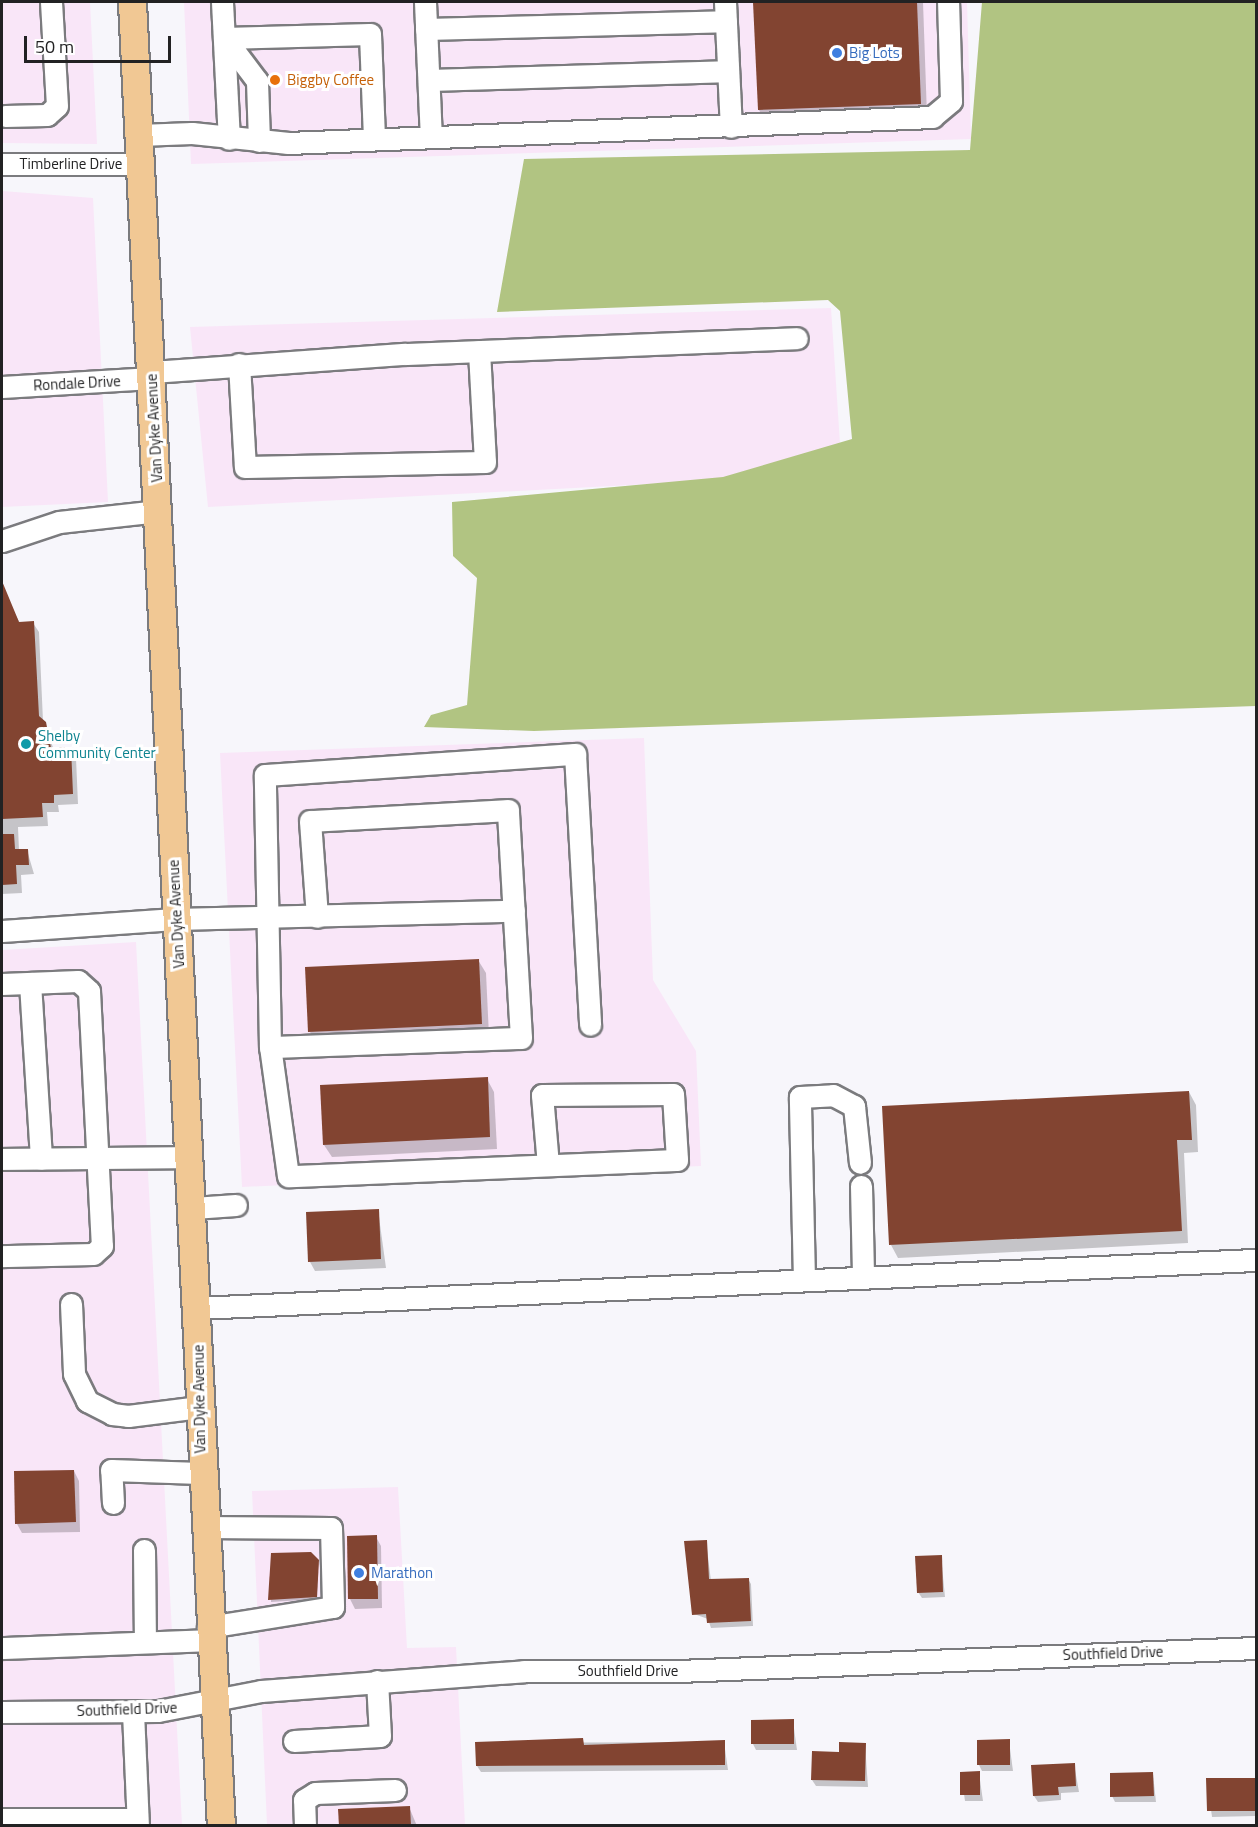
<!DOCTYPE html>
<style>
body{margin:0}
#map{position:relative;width:1258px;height:1827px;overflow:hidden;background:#f7f6fb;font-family:"Titillium Web",sans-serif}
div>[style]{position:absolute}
.commercial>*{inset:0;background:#f9e6f8}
.forest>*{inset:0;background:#b1c482}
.shadow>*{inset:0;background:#0003}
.building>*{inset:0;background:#824431}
.roads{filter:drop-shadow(2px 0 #7b7b7e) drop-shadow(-2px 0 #7b7b7e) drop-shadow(0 2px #7b7b7e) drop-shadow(0 -2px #7b7b7e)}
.minor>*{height:21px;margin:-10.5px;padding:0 10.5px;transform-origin:10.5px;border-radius:10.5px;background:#fff}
.major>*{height:27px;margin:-13.5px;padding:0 13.5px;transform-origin:13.5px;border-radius:13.5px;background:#f1c894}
.dots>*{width:16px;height:16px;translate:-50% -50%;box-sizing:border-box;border:3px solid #fff;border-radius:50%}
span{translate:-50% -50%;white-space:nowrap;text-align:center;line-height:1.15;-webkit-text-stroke:6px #fff;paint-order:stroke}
.shop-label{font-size:15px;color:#366cbe}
.left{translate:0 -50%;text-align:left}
.food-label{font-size:15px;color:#c56008}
.street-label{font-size:15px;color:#222223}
.culture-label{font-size:15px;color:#0d838f}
.frame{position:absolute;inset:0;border:3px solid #222223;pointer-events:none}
.scale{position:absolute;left:24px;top:36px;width:147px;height:27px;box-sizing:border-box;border:3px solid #222223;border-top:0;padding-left:8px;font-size:18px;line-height:21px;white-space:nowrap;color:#222223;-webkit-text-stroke:4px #fff;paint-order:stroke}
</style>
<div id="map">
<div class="commercial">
<div style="clip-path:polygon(2px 2px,90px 2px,97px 144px,2px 143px)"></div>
<div style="clip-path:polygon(184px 2px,967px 2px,971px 139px,191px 164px)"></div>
<div style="clip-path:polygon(2px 191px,93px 198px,108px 502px,2px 507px)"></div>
<div style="clip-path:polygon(831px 308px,842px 474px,208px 507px,190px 327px)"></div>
<div style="clip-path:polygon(644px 738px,653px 980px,696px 1051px,701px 1166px,242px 1187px,220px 753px)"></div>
<div style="clip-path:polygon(136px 942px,182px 1825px,2px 1826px,2px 950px)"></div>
<div style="clip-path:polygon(398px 1487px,407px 1648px,456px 1647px,465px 1825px,267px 1825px,252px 1491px)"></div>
</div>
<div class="forest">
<div style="clip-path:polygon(982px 2px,1256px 2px,1256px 706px,534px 731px,424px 727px,431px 715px,467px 705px,477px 578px,453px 556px,452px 502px,723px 477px,852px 439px,840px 311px,828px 300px,497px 312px,524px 159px,970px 150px)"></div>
</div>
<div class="shadow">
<div style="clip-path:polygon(755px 2px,923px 2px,927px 116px,766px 123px,759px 110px)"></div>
<div style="clip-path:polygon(11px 606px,20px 623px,33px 623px,39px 632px,43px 721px,54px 750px,70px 749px,76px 758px,78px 804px,58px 805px,59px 812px,47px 812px,48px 826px,18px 827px,19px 850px,27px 850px,34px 874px,21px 875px,22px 893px,2px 894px,2px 608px)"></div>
<div style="clip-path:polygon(478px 960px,486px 973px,489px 1036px,317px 1045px,310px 1032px)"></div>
<div style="clip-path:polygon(487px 1079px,494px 1092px,497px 1149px,332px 1157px,324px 1145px)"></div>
<div style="clip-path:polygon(1189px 1092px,1196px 1105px,1198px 1152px,1184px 1153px,1188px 1243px,898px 1258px,891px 1245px)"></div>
<div style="clip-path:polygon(378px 1210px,386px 1268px,315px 1271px,310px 1262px)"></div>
<div style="clip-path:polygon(74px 1471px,79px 1481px,80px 1532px,22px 1533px,17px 1524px)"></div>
<div style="clip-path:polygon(349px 1537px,376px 1537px,381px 1546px,382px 1608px,355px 1609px,350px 1599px)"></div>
<div style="clip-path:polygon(706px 1541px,711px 1581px,748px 1579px,751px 1584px,753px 1626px,711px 1628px,708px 1619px,694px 1614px)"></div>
<div style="clip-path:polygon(272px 1554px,318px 1561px,317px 1599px,271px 1602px)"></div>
<div style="clip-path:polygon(941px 1556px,945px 1597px,922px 1598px,918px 1592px)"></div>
<div style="clip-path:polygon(793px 1721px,797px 1750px,756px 1750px,753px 1744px)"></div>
<div style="clip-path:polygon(1009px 1741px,1013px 1771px,982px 1771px,979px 1765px)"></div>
<div style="clip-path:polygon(724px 1742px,728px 1770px,481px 1772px,477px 1766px,477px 1743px)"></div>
<div style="clip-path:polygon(865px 1744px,868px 1787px,816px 1786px,812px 1780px,841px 1753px)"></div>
<div style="clip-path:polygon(1074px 1764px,1079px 1792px,1061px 1793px,1061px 1800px,1038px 1802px,1034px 1796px)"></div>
<div style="clip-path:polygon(961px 1773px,979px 1773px,983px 1801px,965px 1801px)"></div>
<div style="clip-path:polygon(1153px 1774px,1156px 1802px,1115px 1802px,1112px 1796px)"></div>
<div style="clip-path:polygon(1256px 1779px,1256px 1816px,1212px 1817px,1207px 1780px)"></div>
<div style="clip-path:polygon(409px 1807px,417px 1826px,340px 1826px)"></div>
</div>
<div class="building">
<div style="clip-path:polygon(753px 2px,917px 2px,921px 104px,758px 110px)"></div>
<div style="clip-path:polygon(2px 581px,19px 622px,34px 621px,39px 716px,46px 722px,51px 748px,71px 747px,73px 794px,54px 795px,54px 803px,42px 803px,43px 817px,2px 819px)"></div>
<div style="clip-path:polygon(2px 834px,14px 834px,15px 849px,28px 849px,29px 865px,16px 865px,17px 884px,2px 885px)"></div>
<div style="clip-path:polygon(479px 959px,482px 1024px,308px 1032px,305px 967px)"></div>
<div style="clip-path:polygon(488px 1077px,490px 1137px,323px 1145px,320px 1085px)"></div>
<div style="clip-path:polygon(1189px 1091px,1192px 1140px,1177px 1140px,1182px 1231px,889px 1245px,882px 1106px)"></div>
<div style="clip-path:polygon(379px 1209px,381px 1259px,308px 1262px,306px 1212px)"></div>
<div style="clip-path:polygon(74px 1470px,76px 1522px,15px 1524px,14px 1471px)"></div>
<div style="clip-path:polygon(377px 1535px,378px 1599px,348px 1599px,347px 1536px)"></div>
<div style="clip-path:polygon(707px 1540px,709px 1579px,749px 1578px,751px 1621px,707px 1623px,706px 1614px,692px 1615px,684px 1541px)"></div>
<div style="clip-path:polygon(311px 1552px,319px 1560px,317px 1597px,268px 1600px,271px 1553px)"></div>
<div style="clip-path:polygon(942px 1555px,943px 1592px,917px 1593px,915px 1556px)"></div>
<div style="clip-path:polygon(794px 1719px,794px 1744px,751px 1744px,751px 1720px)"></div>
<div style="clip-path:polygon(583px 1738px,584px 1745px,725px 1740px,725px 1765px,476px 1766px,475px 1742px)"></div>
<div style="clip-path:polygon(1010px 1739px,1010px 1765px,977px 1765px,977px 1740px)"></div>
<div style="clip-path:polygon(839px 1742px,866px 1743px,865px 1781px,811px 1780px,812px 1751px,839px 1752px)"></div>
<div style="clip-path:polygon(1075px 1763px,1076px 1786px,1058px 1787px,1059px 1795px,1033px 1796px,1031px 1765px)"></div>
<div style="clip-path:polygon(980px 1771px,980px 1795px,960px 1795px,960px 1772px)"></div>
<div style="clip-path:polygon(1153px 1772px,1154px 1796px,1110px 1797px,1110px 1773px)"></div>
<div style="clip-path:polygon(1206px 1778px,1257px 1778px,1257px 1811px,1207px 1811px)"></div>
<div style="clip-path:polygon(410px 1806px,411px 1826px,339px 1826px,338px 1809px)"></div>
</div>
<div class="roads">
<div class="minor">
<div style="left:222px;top:2px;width:137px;rotate:87.1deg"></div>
<div style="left:425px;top:2px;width:135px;rotate:87.5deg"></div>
<div style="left:725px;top:2px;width:125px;rotate:87.3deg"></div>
<div style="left:426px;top:29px;width:300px;rotate:-1.5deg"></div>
<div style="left:224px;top:38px;width:146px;rotate:-1.6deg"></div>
<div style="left:370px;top:34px;width:105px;rotate:87.8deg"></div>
<div style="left:238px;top:38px;width:12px;rotate:114deg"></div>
<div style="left:233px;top:49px;width:40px;rotate:53deg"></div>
<div style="left:257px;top:81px;width:60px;rotate:88.1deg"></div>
<div style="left:429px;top:80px;width:299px;rotate:-1.7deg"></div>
<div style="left:5px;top:116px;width:42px;rotate:-1.4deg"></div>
<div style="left:47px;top:115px;width:13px;rotate:-42deg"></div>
<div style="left:57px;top:106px;width:104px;rotate:-93.3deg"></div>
<div style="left:139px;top:135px;width:53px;rotate:-2.2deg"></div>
<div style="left:192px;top:133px;width:97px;rotate:5.9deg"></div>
<div style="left:288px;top:143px;width:645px;rotate:-2.31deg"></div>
<div style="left:932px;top:117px;width:25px;rotate:-40deg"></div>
<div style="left:951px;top:101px;width:99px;rotate:-91.7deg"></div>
<div style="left:2px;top:164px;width:139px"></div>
<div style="left:239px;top:364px;width:103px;rotate:86.7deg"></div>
<div style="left:245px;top:467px;width:240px;rotate:-1.2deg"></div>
<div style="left:485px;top:462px;width:111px;rotate:-93.1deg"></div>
<div style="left:152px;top:372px;width:254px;rotate:-4.1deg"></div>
<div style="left:405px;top:354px;width:392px;rotate:-2.3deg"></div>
<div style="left:2px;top:387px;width:150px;rotate:-3.4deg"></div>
<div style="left:2px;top:541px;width:60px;rotate:-18.4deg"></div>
<div style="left:59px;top:522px;width:100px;rotate:-6.3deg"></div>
<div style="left:2px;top:931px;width:173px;rotate:-4deg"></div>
<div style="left:175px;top:919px;width:339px;rotate:-1.4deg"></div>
<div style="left:30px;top:983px;width:176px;rotate:86.4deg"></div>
<div style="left:2px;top:984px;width:76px;rotate:-2.3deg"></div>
<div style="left:78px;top:981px;width:15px;rotate:42deg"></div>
<div style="left:89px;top:991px;width:255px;rotate:87.1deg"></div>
<div style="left:102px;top:1246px;width:12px;rotate:138deg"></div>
<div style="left:93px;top:1254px;width:91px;rotate:178.7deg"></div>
<div style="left:270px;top:1047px;width:251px;rotate:-2.1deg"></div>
<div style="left:521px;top:1038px;width:228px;rotate:-93.3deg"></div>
<div style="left:508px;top:810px;width:198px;rotate:176.8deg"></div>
<div style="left:310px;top:821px;width:96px;rotate:85.8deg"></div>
<div style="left:2px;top:1159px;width:188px;rotate:-0.6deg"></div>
<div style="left:548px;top:1165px;width:70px;rotate:-94.9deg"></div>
<div style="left:542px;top:1095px;width:131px;rotate:-0.4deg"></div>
<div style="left:673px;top:1094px;width:66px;rotate:86.5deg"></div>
<div style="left:677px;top:1160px;width:389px;rotate:177.6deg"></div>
<div style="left:288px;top:1176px;width:130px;rotate:-97.9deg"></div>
<div style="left:270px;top:1047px;width:272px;rotate:-91.1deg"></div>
<div style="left:265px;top:775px;width:311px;rotate:-3.9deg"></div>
<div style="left:575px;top:754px;width:271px;rotate:86.8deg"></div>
<div style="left:861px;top:1186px;width:91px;rotate:88.7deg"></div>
<div style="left:193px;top:1208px;width:43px;rotate:-4deg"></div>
<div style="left:804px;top:1280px;width:183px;rotate:-91.3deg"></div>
<div style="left:800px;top:1097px;width:33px;rotate:-3deg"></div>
<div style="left:833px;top:1095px;width:24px;rotate:28deg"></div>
<div style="left:854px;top:1106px;width:57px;rotate:84deg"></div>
<div style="left:71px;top:1304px;width:70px;rotate:87.5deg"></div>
<div style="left:74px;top:1374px;width:30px;rotate:64deg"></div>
<div style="left:87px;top:1401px;width:28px;rotate:27deg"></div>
<div style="left:112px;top:1414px;width:16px;rotate:7deg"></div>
<div style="left:128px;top:1416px;width:72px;rotate:-7.2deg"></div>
<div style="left:197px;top:1308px;width:1060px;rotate:-2.6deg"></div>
<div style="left:113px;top:1503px;width:33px;rotate:-93deg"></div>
<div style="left:111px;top:1470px;width:89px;rotate:1.9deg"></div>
<div style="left:203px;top:1527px;width:128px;rotate:0.4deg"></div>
<div style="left:331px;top:1528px;width:79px;rotate:88.5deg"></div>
<div style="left:333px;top:1607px;width:127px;rotate:170.9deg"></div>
<div style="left:144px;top:1550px;width:91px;rotate:89.4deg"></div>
<div style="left:2px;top:1648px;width:206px;rotate:-2.2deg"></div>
<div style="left:2px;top:1712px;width:156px;rotate:-0.4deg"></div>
<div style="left:158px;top:1711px;width:105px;rotate:-11deg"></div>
<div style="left:261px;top:1691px;width:264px;rotate:-4.3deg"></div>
<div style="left:524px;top:1671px;width:154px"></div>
<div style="left:678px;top:1671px;width:578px;rotate:-2.28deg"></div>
<div style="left:133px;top:1712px;width:114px;rotate:87.5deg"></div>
<div style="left:294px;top:1741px;width:86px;rotate:-3.3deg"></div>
<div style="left:380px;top:1736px;width:55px;rotate:-93.1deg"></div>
<div style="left:2px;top:1819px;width:135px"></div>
<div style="left:305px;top:1826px;width:26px;rotate:-92deg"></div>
<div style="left:304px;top:1800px;width:13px;rotate:-32deg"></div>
<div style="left:315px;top:1793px;width:80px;rotate:-2.1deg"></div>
</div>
<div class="major">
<div style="left:132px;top:2px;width:1826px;rotate:87.21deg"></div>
</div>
</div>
<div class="dots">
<div style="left:837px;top:53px;background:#3f7fe0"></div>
<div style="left:275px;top:80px;background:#e8710a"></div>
<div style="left:26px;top:744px;background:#0f9aa8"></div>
<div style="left:359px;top:1573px;background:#3f7fe0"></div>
</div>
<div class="shop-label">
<span class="left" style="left:849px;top:53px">Big Lots</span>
<span class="left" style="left:371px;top:1573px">Marathon</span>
</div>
<div class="food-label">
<span class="left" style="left:287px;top:80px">Biggby Coffee</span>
</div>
<div class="street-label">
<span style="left:71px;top:164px">Timberline Drive</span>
<span style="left:77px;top:383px;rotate:-3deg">Rondale Drive</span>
<span style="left:154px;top:428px;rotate:-93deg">Van Dyke Avenue</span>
<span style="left:176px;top:914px;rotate:-93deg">Van Dyke Avenue</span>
<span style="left:199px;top:1399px;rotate:-91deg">Van Dyke Avenue</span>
<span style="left:1113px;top:1653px;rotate:-2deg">Southfield Drive</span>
<span style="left:628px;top:1671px">Southfield Drive</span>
<span style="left:127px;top:1709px;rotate:-2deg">Southfield Drive</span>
</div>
<div class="culture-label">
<span class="left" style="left:38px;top:744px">Shelby<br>Community Center</span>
</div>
<div class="frame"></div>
<div class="scale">50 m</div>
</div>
